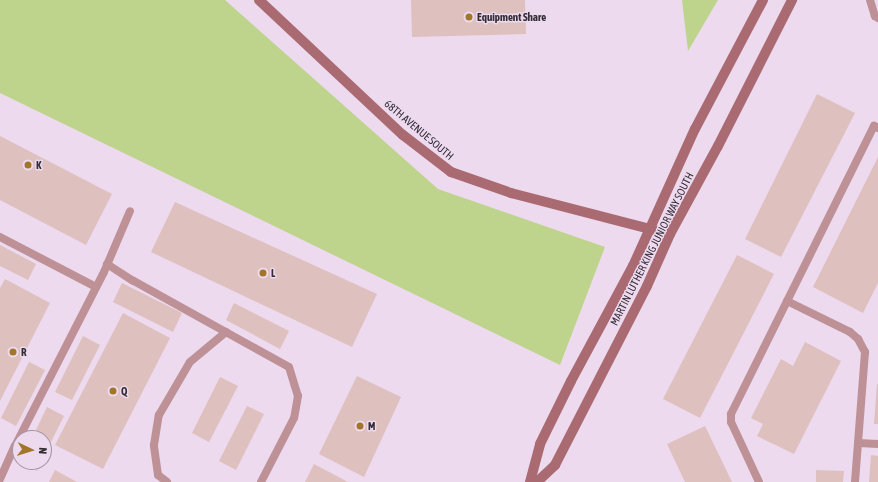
<!DOCTYPE html>
<style>
body{margin:0}
#map{position:relative;width:878px;height:482px;overflow:hidden;background:#eddaef;font-family:"Asap Condensed",sans-serif}
div>[style]{position:absolute}
.green>*{inset:0;background:#bed48d}
.building>*{inset:0;background:#dec0be}
.lane>*{height:8px;margin:-4px;padding:0 4px;transform-origin:4px;border-radius:4px;background:#be9196}
.secondary>*{height:10px;margin:-5px;padding:0 5px;transform-origin:5px;border-radius:5px;background:#aa6a72}
.dots>*{width:11px;height:11px;translate:-50% -50%;box-sizing:border-box;border:2px solid #eddaef;border-radius:50%}
span{translate:-50% -50%;white-space:nowrap;text-align:center;line-height:1.15;-webkit-text-stroke:3px #eddaef;paint-order:stroke}
.poi-label{font-size:11px;color:#342d35;font-weight:700}
.left{translate:0 -50%;text-align:left}
.street-label{font-size:11px;color:#342d35}
.north{position:absolute;left:12px;top:430px;width:40px;height:40px;box-sizing:border-box;background:#eddaef;border:1px solid #a395a5;border-radius:50%;rotate:94deg;font-size:11px;font-weight:700;line-height:16px;text-align:center;color:#342d35}
.north::after{content:'';display:block;margin:auto;width:14px;height:18px;background:#a37528;clip-path:polygon(50% 0,100% 100%,50% 72%,0 100%)}
</style>
<div id="map">
<div class="green">
<div style="clip-path:polygon(0 0,225px 0,438px 189px,605px 247px,560px 365px,0 93px)"></div>
<div style="clip-path:polygon(682px 0,718px 0,688px 51px)"></div>
</div>
<div class="building">
<div style="clip-path:polygon(411px 0,525px 0,526px 34px,412px 37px)"></div>
<div style="clip-path:polygon(817px 94px,855px 113px,781px 257px,745px 239px)"></div>
<div style="clip-path:polygon(0 136px,112px 194px,86px 245px,0 200px)"></div>
<div style="clip-path:polygon(878px 157px,878px 283px,863px 313px,813px 287px)"></div>
<div style="clip-path:polygon(175px 202px,377px 294px,352px 347px,151px 252px)"></div>
<div style="clip-path:polygon(0 245px,36px 264px,28px 280px,0 266px)"></div>
<div style="clip-path:polygon(737px 255px,774px 274px,700px 418px,663px 399px)"></div>
<div style="clip-path:polygon(5px 279px,50px 303px,0 401px,0 288px)"></div>
<div style="clip-path:polygon(122px 283px,182px 313px,173px 332px,113px 302px)"></div>
<div style="clip-path:polygon(234px 303px,289px 331px,280px 349px,226px 320px)"></div>
<div style="clip-path:polygon(123px 313px,170px 338px,103px 469px,55px 445px)"></div>
<div style="clip-path:polygon(83px 336px,100px 345px,72px 400px,55px 392px)"></div>
<div style="clip-path:polygon(805px 342px,841px 361px,794px 454px,757px 436px,763px 424px,751px 418px,781px 359px,793px 366px)"></div>
<div style="clip-path:polygon(29px 362px,45px 370px,16px 426px,1px 418px)"></div>
<div style="clip-path:polygon(357px 376px,401px 397px,364px 477px,319px 454px)"></div>
<div style="clip-path:polygon(220px 377px,238px 386px,209px 442px,192px 433px)"></div>
<div style="clip-path:polygon(877px 384px,878px 384px,878px 424px,874px 424px)"></div>
<div style="clip-path:polygon(247px 406px,264px 414px,236px 470px,219px 461px)"></div>
<div style="clip-path:polygon(47px 407px,64px 416px,44px 456px,44px 438px,32px 438px)"></div>
<div style="clip-path:polygon(705px 426px,732px 482px,685px 482px,667px 444px)"></div>
<div style="clip-path:polygon(871px 455px,878px 456px,878px 482px,869px 482px)"></div>
<div style="clip-path:polygon(18px 462px,41px 462px,37px 471px)"></div>
<div style="clip-path:polygon(314px 464px,348px 482px,305px 482px)"></div>
<div style="clip-path:polygon(55px 470px,77px 482px,49px 482px)"></div>
<div style="clip-path:polygon(816px 470px,844px 471px,843px 482px,816px 482px)"></div>
</div>
<div class="lane">
<div style="left:870px;top:0;width:17px;rotate:73deg"></div>
<div style="left:875px;top:16px;width:4px;rotate:34deg"></div>
<div style="left:0;top:237px;width:108px;rotate:27.5deg"></div>
<div style="left:107px;top:264px;width:30px;rotate:33deg"></div>
<div style="left:132px;top:280px;width:179px;rotate:29deg"></div>
<div style="left:289px;top:367px;width:30px;rotate:73deg"></div>
<div style="left:298px;top:396px;width:22px;rotate:100deg"></div>
<div style="left:294px;top:418px;width:72px;rotate:117.3deg"></div>
<div style="left:787px;top:301px;width:70px;rotate:26.2deg"></div>
<div style="left:850px;top:332px;width:11px;rotate:41deg"></div>
<div style="left:858px;top:339px;width:15px;rotate:62deg"></div>
<div style="left:865px;top:352px;width:130px;rotate:94.4deg"></div>
<div style="left:858px;top:443px;width:20px;rotate:3deg"></div>
<div style="left:0;top:479px;width:36px;rotate:-66deg"></div>
<div style="left:15px;top:446px;width:195px;rotate:-62.9deg"></div>
<div style="left:104px;top:272px;width:66px;rotate:-66.9deg"></div>
<div style="left:167px;top:482px;width:11px;rotate:-142deg"></div>
<div style="left:158px;top:475px;width:30px;rotate:-98deg"></div>
<div style="left:154px;top:445px;width:30px;rotate:-81deg"></div>
<div style="left:159px;top:415px;width:61px;rotate:-59.7deg"></div>
<div style="left:190px;top:362px;width:47px;rotate:-39.8deg"></div>
<div style="left:759px;top:482px;width:66px;rotate:-115deg"></div>
<div style="left:731px;top:422px;width:8px;rotate:-90deg"></div>
<div style="left:731px;top:414px;width:322px;rotate:-63.6deg"></div>
<div style="left:874px;top:126px;width:4px;rotate:27deg"></div>
</div>
<div class="secondary">
<div style="left:259px;top:0;width:197px;rotate:43.2deg"></div>
<div style="left:403px;top:135px;width:61px;rotate:37.6deg"></div>
<div style="left:451px;top:172px;width:64px;rotate:19.3deg"></div>
<div style="left:511px;top:193px;width:164px;rotate:14.5deg"></div>
<div style="left:530px;top:482px;width:39px;rotate:-75deg"></div>
<div style="left:540px;top:444px;width:70px;rotate:-63.8deg"></div>
<div style="left:571px;top:381px;width:131px;rotate:-61.7deg"></div>
<div style="left:633px;top:266px;width:150px;rotate:-65.7deg"></div>
<div style="left:695px;top:129px;width:146px;rotate:-62.2deg"></div>
<div style="left:537px;top:482px;width:25px;rotate:-43deg"></div>
<div style="left:555px;top:465px;width:201px;rotate:-62.8deg"></div>
<div style="left:647px;top:286px;width:57px;rotate:-66.1deg"></div>
<div style="left:670px;top:234px;width:100px;rotate:-61.4deg"></div>
<div style="left:718px;top:146px;width:164px;rotate:-63.1deg"></div>
</div>
<div class="dots">
<div style="left:469px;top:17px;background:#a37528"></div>
<div style="left:28px;top:165px;background:#a37528"></div>
<div style="left:263px;top:273px;background:#a37528"></div>
<div style="left:13px;top:352px;background:#a37528"></div>
<div style="left:113px;top:391px;background:#a37528"></div>
<div style="left:360px;top:426px;background:#a37528"></div>
</div>
<div class="poi-label">
<span class="left" style="left:477px;top:17px">Equipment Share</span>
<span class="left" style="left:36px;top:165px">K</span>
<span class="left" style="left:271px;top:273px">L</span>
<span class="left" style="left:21px;top:352px">R</span>
<span class="left" style="left:121px;top:391px">Q</span>
<span class="left" style="left:368px;top:426px">M</span>
</div>
<div class="street-label">
<span style="left:419px;top:130px;rotate:40deg">68TH AVENUE SOUTH</span>
<span style="left:652px;top:249px;rotate:-63deg">MARTIN LUTHER KING JUNIOR WAY SOUTH</span>
</div>
<div class="north">N</div>
</div>
